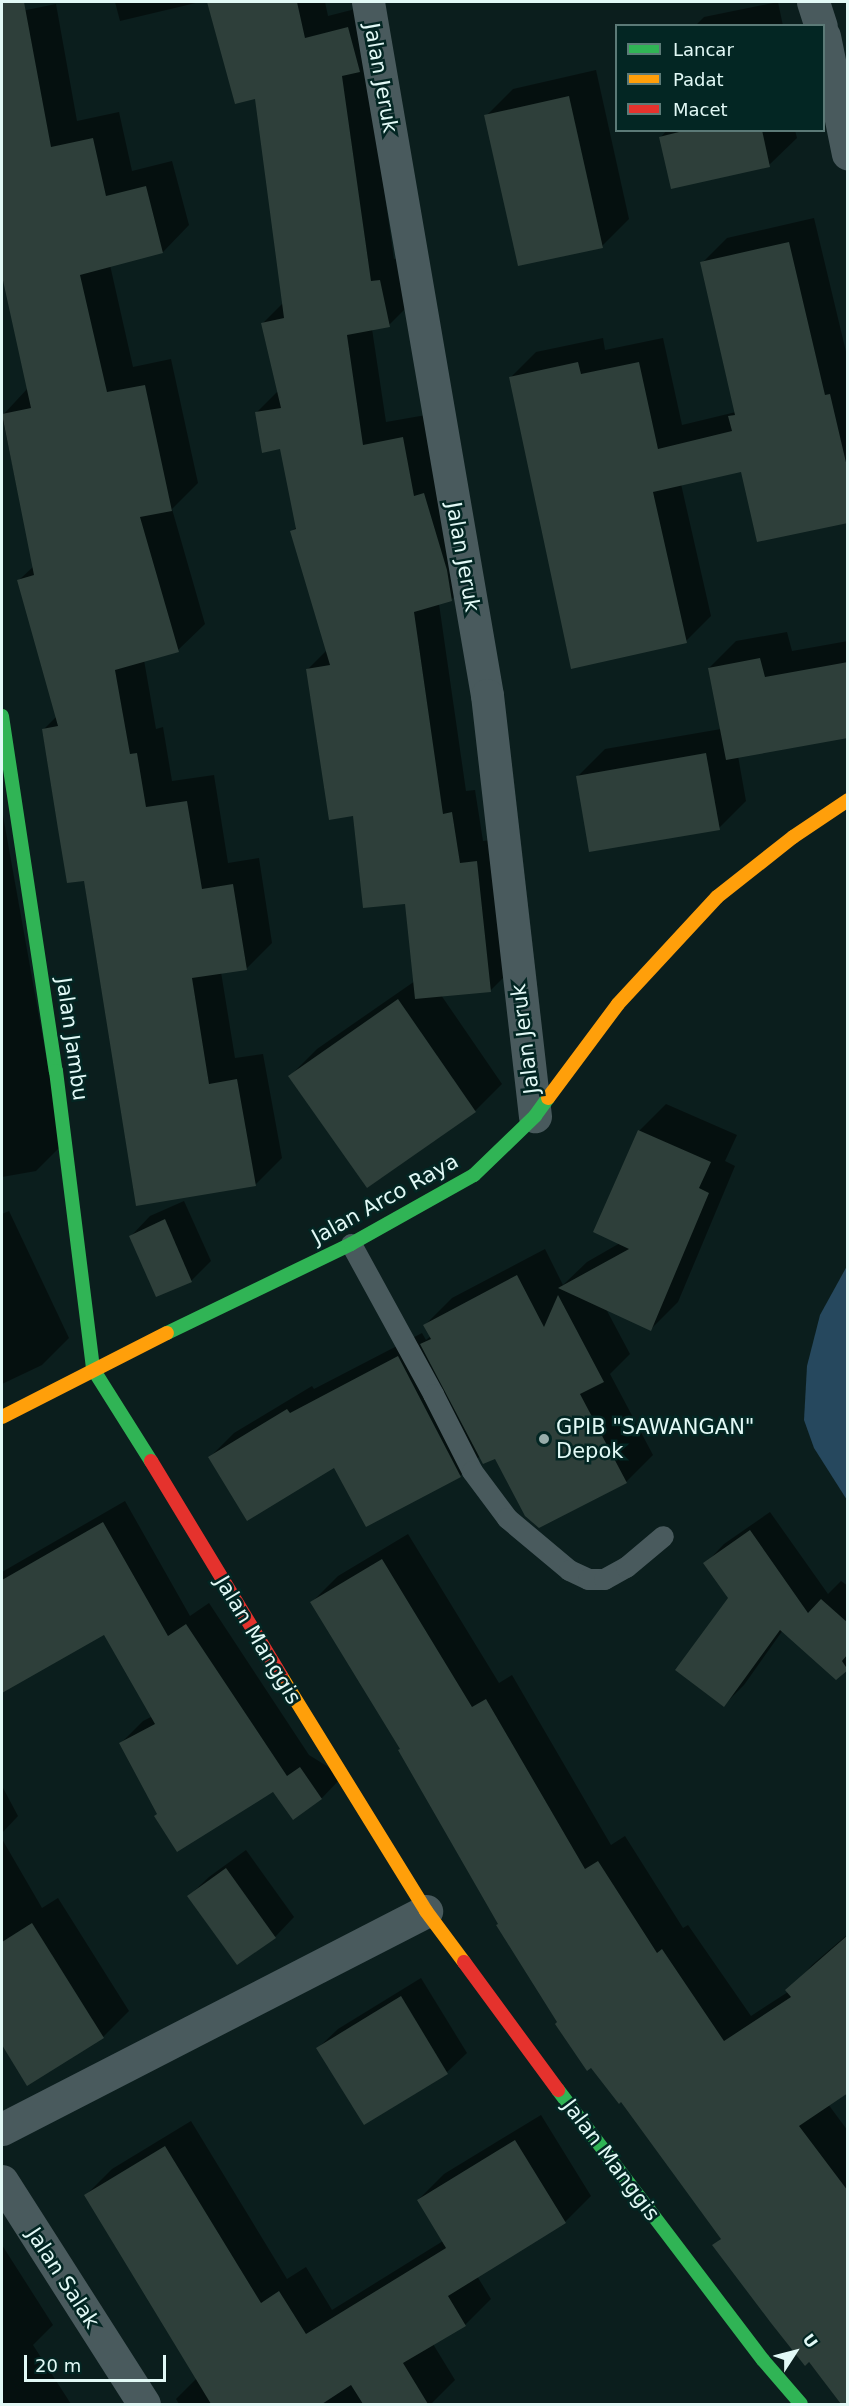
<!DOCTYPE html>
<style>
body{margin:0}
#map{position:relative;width:849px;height:2406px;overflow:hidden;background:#0b1e1d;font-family:"DejaVu Sans",sans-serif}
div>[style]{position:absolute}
.water>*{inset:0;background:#26485e}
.shadow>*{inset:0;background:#0007}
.building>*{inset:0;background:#2e3f3a}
.lane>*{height:21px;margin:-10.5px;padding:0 10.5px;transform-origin:10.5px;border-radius:10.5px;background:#495a5d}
.street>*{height:33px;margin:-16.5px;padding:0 16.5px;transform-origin:16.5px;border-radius:16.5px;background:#495a5d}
.fast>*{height:14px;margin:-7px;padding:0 7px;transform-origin:7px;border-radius:7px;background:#30b455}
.slow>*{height:14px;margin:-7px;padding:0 7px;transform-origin:7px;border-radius:7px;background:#ff9f0a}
.jam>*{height:14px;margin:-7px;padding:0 7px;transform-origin:7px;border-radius:7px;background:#e5322d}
.dots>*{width:16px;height:16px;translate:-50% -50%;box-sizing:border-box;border:3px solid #032623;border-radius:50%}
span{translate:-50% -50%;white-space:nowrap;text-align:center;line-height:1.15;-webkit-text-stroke:5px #032623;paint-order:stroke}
.street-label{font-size:21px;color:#e2f9f6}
.poi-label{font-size:21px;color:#e2f9f6}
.left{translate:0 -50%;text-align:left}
.frame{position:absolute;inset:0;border:3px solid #e2f9f6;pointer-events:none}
.legend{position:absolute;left:615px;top:24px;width:210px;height:108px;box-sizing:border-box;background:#032623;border:2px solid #5c7a77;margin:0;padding:8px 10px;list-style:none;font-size:18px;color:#e2f9f6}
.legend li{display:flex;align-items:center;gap:12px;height:30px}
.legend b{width:30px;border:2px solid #5c7a77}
.north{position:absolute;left:765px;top:2322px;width:60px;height:60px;-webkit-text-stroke:4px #032623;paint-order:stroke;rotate:54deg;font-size:16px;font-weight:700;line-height:24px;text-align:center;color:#e2f9f6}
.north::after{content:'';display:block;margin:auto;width:21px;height:27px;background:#e2f9f6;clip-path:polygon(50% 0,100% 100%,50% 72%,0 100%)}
.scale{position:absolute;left:24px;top:2355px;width:142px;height:27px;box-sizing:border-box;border:3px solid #e2f9f6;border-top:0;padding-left:8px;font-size:18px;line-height:21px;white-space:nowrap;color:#e2f9f6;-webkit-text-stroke:4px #032623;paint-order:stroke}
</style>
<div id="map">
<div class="water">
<div style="clip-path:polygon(847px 1266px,847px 1500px,814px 1448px,804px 1420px,807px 1366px,820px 1315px)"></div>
</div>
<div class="shadow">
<div style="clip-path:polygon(115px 2px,200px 2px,120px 21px)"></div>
<div style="clip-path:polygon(208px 2px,325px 2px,328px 16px,371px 5px,366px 63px,394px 259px,403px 257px,412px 302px,389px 325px,372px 329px,386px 422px,426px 415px,474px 577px,451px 600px,439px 604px,466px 791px,475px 790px,483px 841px,500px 839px,514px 967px,491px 990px,441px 995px,502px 1084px,475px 1111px,290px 1076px,317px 1049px,415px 981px,406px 903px,355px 815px,308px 669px,327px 650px,292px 531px,297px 527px,282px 448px,256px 413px,278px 391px,262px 324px,284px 302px,256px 97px,236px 102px)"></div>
<div style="clip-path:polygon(778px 2px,783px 26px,695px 26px,704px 17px)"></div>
<div style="clip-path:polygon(56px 4px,77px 121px,119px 112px,132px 171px,172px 161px,189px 225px,163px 252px,110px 265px,133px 367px,171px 359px,198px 483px,172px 509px,205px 624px,178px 650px,144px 660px,156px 729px,163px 727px,172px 781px,214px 775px,228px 863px,259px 858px,272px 943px,246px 969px,221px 972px,235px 1058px,263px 1054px,282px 1158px,255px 1185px,85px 879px,44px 729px,57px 716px,19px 580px,34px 566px,2px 416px,28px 388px,2px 269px,2px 15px)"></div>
<div style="clip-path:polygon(596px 70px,629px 219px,602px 246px,486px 116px,513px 89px)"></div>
<div style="clip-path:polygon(667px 130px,795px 130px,797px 138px,769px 165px,661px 137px)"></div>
<div style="clip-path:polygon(814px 218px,848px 360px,848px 521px,742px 471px,681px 484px,711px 616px,686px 641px,511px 377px,536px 352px,603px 338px,605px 350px,663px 338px,682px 425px,736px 412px,702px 263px,727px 238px)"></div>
<div style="clip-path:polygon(787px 632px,792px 651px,848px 641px,848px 736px,738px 756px,746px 801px,719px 828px,578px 776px,605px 749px,721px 729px,709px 668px,736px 641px)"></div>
<div style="clip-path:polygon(2px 810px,62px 1145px,36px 1171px,2px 1177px)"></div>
<div style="clip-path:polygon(666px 1104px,737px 1135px,725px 1161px,735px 1166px,678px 1302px,651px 1329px,606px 1309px,630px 1354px,610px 1374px,653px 1455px,626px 1482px,480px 1456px,460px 1476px,210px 1457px,234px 1433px,312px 1386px,314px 1389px,422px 1333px,426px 1340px,431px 1336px,425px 1325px,452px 1298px,545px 1249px,563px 1285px,587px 1262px,620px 1243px,639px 1131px)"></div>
<div style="clip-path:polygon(184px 1201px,211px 1261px,191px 1281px,157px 1295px,131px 1236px,150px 1216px)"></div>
<div style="clip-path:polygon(9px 1211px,69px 1338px,42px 1365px,2px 1384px,2px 1214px)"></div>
<div style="clip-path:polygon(125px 1501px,190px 1616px,209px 1603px,309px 1755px,343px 1776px,322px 1798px,293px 1817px,274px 1790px,158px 1814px,121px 1743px,143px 1721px,153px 1716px,104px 1633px,8px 1688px,2px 1677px,2px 1572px)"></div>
<div style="clip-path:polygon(770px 1512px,828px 1594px,841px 1581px,848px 1586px,848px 1668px,836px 1678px,783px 1630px,744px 1685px,724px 1705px,729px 1598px,705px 1564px,724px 1544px)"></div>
<div style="clip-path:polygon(408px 1534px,499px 1683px,512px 1675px,611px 1845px,625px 1836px,683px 1928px,688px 1925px,751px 2016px,788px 1992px,812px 1965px,848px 1934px,848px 2091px,828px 2104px,848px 2131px,848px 2404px,843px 2404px,714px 2245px,722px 2238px,622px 2100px,559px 2022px,499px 1924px,401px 1748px,312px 1602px,338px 1576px)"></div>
<div style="clip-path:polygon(2px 1786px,18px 1816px,2px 1833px)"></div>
<div style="clip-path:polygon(2px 1839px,42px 1908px,58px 1898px,129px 2011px,103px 2037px,28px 2084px,2px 2042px)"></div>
<div style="clip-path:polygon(246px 1850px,294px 1917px,275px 1937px,189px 1896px,209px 1877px)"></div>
<div style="clip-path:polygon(421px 1978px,467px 2053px,447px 2072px,365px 2123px,318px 2048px,338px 2029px)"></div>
<div style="clip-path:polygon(541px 2115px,591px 2196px,565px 2222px,477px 2276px,491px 2299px,465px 2325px,433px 2344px,455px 2380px,431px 2404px,179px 2404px,176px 2399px,197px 2378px,86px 2195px,112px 2169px,191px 2121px,287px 2279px,306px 2267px,332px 2310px,443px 2241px,418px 2200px,444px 2174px)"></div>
<div style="clip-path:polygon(2px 2245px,53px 2325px,33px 2345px,71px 2404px,2px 2404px)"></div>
</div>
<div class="building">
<div style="clip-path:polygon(2px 2px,24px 2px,51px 147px,93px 138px,106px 196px,146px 186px,163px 253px,80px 275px,107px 392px,145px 385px,172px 511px,140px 517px,179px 652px,115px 670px,130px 754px,137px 753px,146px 807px,187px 801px,202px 889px,233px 884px,247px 970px,192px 978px,209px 1084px,237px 1079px,256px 1186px,136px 1206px,84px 881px,67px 883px,58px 829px,42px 729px,58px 726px,17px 580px,34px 575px,2px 414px,31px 408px,2px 276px)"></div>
<div style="clip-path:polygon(207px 2px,297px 2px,305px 38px,348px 27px,360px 72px,342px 76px,371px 281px,380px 280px,390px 327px,347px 335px,363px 445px,403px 437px,414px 496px,424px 493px,447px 570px,452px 601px,414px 612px,443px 814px,452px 812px,460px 863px,477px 861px,491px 992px,415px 999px,405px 904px,363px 908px,353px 816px,329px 820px,306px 669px,330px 665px,290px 531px,296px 529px,280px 449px,262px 453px,255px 412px,281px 408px,261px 323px,284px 318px,255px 99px,235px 104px)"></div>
<div style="clip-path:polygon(569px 96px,603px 248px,518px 266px,484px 115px)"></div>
<div style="clip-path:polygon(687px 130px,762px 130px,770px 167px,671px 189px,659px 137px)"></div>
<div style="clip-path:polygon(789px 242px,825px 395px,830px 394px,848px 471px,848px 523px,757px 542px,741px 472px,653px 492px,687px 643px,571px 669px,509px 377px,578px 362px,581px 374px,639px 362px,658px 449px,732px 431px,728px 416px,735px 415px,700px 262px)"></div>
<div style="clip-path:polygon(760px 658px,765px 677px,848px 662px,848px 738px,726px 760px,708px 668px)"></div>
<div style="clip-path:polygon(706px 753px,720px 830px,589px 852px,576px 776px)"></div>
<div style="clip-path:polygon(398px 999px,476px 1112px,367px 1188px,288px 1076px)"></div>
<div style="clip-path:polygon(638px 1130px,711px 1162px,699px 1188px,709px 1193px,651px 1331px,558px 1288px,629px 1249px,593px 1232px)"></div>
<div style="clip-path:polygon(165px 1219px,192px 1282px,156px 1297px,129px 1236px)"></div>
<div style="clip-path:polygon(517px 1275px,544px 1327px,558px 1295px,604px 1382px,580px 1394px,627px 1483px,539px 1528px,525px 1516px,495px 1459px,483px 1464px,420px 1344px,431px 1339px,423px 1325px)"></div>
<div style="clip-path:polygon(398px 1356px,461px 1477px,366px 1527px,334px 1468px,247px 1521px,208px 1457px,287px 1409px,290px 1413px)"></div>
<div style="clip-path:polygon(103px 1522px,168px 1636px,186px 1624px,287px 1776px,300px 1767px,322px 1799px,293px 1820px,273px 1792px,177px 1852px,154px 1816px,157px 1814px,119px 1743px,155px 1724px,104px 1635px,2px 1693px,2px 1580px)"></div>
<div style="clip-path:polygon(750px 1530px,808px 1613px,821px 1599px,848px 1623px,848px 1654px,842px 1661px,848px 1670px,836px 1680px,780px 1630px,724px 1707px,675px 1670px,728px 1598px,703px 1563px)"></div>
<div style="clip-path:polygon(382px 1559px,472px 1707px,486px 1699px,585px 1869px,598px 1861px,657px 1953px,662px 1949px,724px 2041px,791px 1997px,785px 1990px,848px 1935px,848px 2093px,799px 2126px,848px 2191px,848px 2404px,841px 2404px,809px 2362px,805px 2366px,771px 2323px,712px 2245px,721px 2239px,621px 2102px,619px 2104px,591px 2068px,587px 2071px,555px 2024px,557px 2022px,496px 1925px,498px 1924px,398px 1750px,400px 1749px,310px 1602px)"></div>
<div style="clip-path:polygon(226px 1868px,276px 1938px,237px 1965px,187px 1896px)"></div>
<div style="clip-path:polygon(32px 1923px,104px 2038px,27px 2086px,2px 2045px,2px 1942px)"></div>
<div style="clip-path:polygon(401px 1996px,448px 2074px,364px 2125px,316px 2048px)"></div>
<div style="clip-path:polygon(515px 2140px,566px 2223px,448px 2296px,466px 2326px,403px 2363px,428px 2404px,363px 2404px,351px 2385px,322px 2404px,211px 2404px,84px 2195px,165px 2146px,261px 2303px,279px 2291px,306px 2334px,446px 2248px,417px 2200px)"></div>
</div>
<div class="lane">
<div style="left:351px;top:1244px;width:171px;rotate:61.3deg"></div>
<div style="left:433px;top:1394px;width:86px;rotate:63.1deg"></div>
<div style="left:472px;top:1471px;width:59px;rotate:53.3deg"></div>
<div style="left:507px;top:1518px;width:81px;rotate:40deg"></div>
<div style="left:569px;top:1570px;width:21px;rotate:25deg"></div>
<div style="left:588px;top:1579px;width:16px"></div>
<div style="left:604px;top:1579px;width:25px;rotate:-29deg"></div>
<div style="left:626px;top:1567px;width:48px;rotate:-40deg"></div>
</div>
<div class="street">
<div style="left:368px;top:2px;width:703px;rotate:80.26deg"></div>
<div style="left:487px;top:695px;width:424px;rotate:83.5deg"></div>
<div style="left:813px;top:2px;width:25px;rotate:72deg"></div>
<div style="left:824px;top:36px;width:120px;rotate:78.5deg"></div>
<div style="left:2px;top:2129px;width:477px;rotate:-27.2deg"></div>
<div style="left:2px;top:2181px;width:264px;rotate:57.5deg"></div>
</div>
<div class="fast">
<div style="left:2px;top:716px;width:359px;rotate:81.4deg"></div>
<div style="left:56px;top:1071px;width:300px;rotate:82.9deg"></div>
<div style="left:93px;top:1369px;width:109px;rotate:57.8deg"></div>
<div style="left:167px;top:1333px;width:204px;rotate:-25.8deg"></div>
<div style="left:351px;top:1244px;width:141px;rotate:-29.3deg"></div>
<div style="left:474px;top:1175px;width:85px;rotate:-44deg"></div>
<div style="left:535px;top:1116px;width:22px;rotate:-54deg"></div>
<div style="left:558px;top:2090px;width:339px;rotate:52.8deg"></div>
<div style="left:763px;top:2360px;width:58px;rotate:49.2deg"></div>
</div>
<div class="slow">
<div style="left:548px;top:1098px;width:117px;rotate:-53.3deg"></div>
<div style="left:618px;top:1004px;width:146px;rotate:-47.2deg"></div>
<div style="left:717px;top:897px;width:97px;rotate:-38.3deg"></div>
<div style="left:793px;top:837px;width:66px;rotate:-33.9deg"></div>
<div style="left:2px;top:1417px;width:185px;rotate:-27deg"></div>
<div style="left:281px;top:1676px;width:276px;rotate:58.3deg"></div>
<div style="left:426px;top:1911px;width:64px;rotate:53.3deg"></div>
</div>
<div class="jam">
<div style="left:151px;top:1461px;width:251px;rotate:58.8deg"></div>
<div style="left:464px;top:1962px;width:159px;rotate:53.7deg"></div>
</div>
<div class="dots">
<div style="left:544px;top:1439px;background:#97acaa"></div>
</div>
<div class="street-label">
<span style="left:381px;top:78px;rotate:80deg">Jalan Jeruk</span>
<span style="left:463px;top:557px;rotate:80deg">Jalan Jeruk</span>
<span style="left:72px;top:1039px;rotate:82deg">Jalan Jambu</span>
<span style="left:525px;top:1039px;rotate:-97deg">Jalan Jeruk</span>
<span style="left:385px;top:1199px;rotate:-29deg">Jalan Arco Raya</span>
<span style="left:258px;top:1640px;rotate:59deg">Jalan Manggis</span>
<span style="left:611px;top:2160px;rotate:53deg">Jalan Manggis</span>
<span style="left:63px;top:2278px;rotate:57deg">Jalan Salak</span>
</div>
<div class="poi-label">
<span class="left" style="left:556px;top:1439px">GPIB "SAWANGAN"<br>Depok</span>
</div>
<div class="frame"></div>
<ul class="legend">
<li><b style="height:8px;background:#30b455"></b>Lancar</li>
<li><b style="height:8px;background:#ff9f0a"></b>Padat</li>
<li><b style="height:8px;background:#e5322d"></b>Macet</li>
</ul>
<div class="north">U</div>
<div class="scale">20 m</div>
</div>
